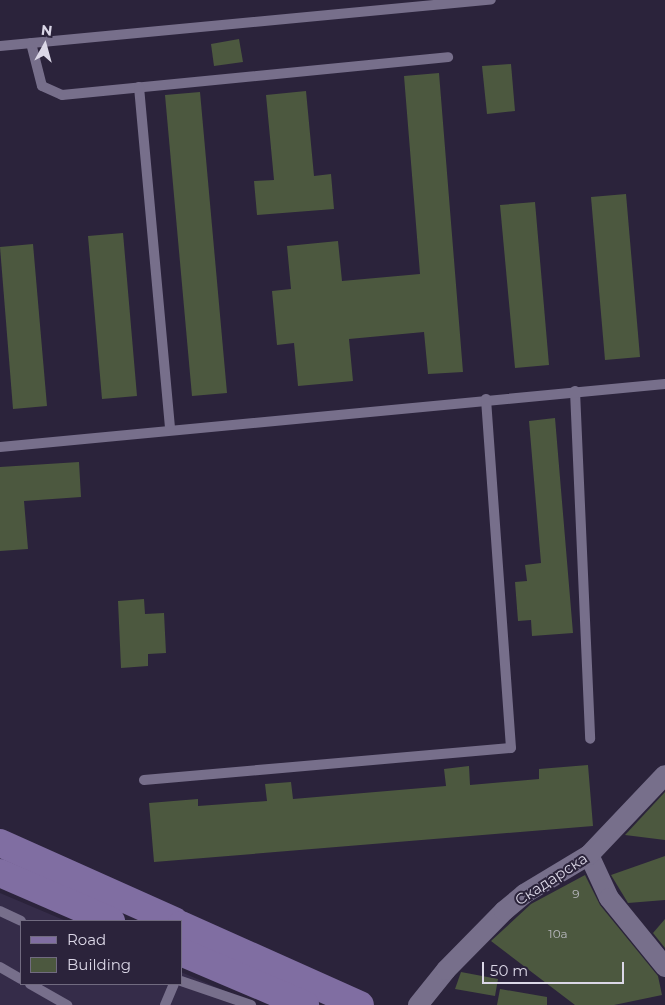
<!DOCTYPE html>
<meta charset="utf-8">
<style>
body{margin:0}
#map{position:relative;width:665px;height:1005px;overflow:hidden;background:#2b233b;font-family:Montserrat,sans-serif}
div>[style]{position:absolute}
.built>*{inset:0;background:#352c49}
.building>*{inset:0;background:#4c583f}
.lane>*{height:10px;margin:-5px;padding:0 5px;transform-origin:5px;border-radius:5px;background:#776f8b}
.street>*{height:20px;margin:-10px;padding:0 10px;transform-origin:10px;border-radius:10px;background:#776f8b}
.secondary>*{height:28px;margin:-14px;padding:0 14px;transform-origin:14px;border-radius:14px;background:#806ea2}
span{translate:-50% -50%;white-space:nowrap;text-align:center;line-height:1.15;-webkit-text-stroke:4px #2b233b;paint-order:stroke}
.number-label{font-size:12px;color:#b7b7bd}
.number-label span{-webkit-text-stroke-width:0}
.street-label{font-size:15px;color:#dbd7e7}
.legend{position:absolute;left:20px;top:920px;width:162px;height:65px;box-sizing:border-box;background:#2b233b;border:1px solid #716b80;margin:0;padding:6px 9px;list-style:none;font-size:15px;color:#dbd7e7}
.legend li{display:flex;align-items:center;gap:10px;height:25px}
.legend b{width:25px;border:1px solid #716b80}
.north{position:absolute;left:20px;top:20px;width:50px;height:50px;-webkit-text-stroke:4px #2b233b;paint-order:stroke;rotate:7deg;font-size:14px;font-weight:700;line-height:20px;text-align:center;color:#dbd7e7}
.north::after{content:'';display:block;margin:auto;width:18px;height:22px;background:#dbd7e7;clip-path:polygon(50% 0,100% 100%,50% 72%,0 100%)}
.scale{position:absolute;left:482px;top:962px;width:142px;height:22px;box-sizing:border-box;border:2px solid #dbd7e7;border-top:0;padding-left:6px;font-size:15px;line-height:18px;white-space:nowrap;color:#dbd7e7;-webkit-text-stroke:4px #2b233b;paint-order:stroke}
</style>
<div id="map">
<div class="built">
<div style="clip-path:polygon(0 893px,66px 921px,21px 921px,21px 984px,181px 984px,181px 972px,258px 1005px,0 1005px)"></div>
</div>
<div class="building">
<div style="clip-path:polygon(239px 39px,243px 62px,214px 66px,211px 44px)"></div>
<div style="clip-path:polygon(511px 64px,515px 111px,487px 114px,482px 66px)"></div>
<div style="clip-path:polygon(439px 73px,463px 372px,428px 374px,424px 332px,349px 339px,353px 381px,298px 386px,294px 343px,277px 345px,272px 291px,291px 289px,287px 246px,338px 241px,342px 281px,420px 274px,404px 76px)"></div>
<div style="clip-path:polygon(306px 91px,314px 176px,331px 174px,334px 209px,257px 215px,254px 181px,274px 180px,266px 95px)"></div>
<div style="clip-path:polygon(200px 92px,227px 393px,192px 396px,165px 95px)"></div>
<div style="clip-path:polygon(626px 194px,640px 357px,605px 360px,591px 197px)"></div>
<div style="clip-path:polygon(535px 202px,549px 365px,515px 368px,500px 205px)"></div>
<div style="clip-path:polygon(123px 233px,137px 396px,102px 399px,88px 236px)"></div>
<div style="clip-path:polygon(33px 244px,47px 406px,13px 409px,0 247px)"></div>
<div style="clip-path:polygon(555px 418px,573px 633px,532px 636px,531px 620px,518px 621px,515px 582px,527px 581px,525px 565px,541px 563px,529px 421px)"></div>
<div style="clip-path:polygon(79px 462px,81px 497px,24px 501px,28px 549px,0 551px,0 467px)"></div>
<div style="clip-path:polygon(144px 599px,145px 614px,164px 613px,166px 653px,148px 654px,148px 666px,121px 668px,118px 601px)"></div>
<div style="clip-path:polygon(588px 765px,593px 826px,154px 862px,149px 803px,198px 799px,198px 806px,267px 801px,265px 784px,291px 782px,293px 799px,446px 786px,444px 769px,469px 766px,470px 785px,539px 779px,539px 769px)"></div>
<div style="clip-path:polygon(665px 792px,665px 840px,625px 835px)"></div>
<div style="clip-path:polygon(665px 856px,665px 900px,628px 903px,611px 875px)"></div>
<div style="clip-path:polygon(585px 875px,600px 905px,658px 976px,662px 995px,614px 1005px,575px 1005px,491px 941px,531px 904px)"></div>
<div style="clip-path:polygon(665px 919px,665px 948px,653px 933px)"></div>
<div style="clip-path:polygon(461px 972px,498px 979px,495px 996px,455px 989px)"></div>
<div style="clip-path:polygon(500px 989px,547px 997px,547px 1005px,497px 1005px)"></div>
</div>
<div class="lane">
<div style="left:31px;top:43px;width:44px;rotate:75.7deg"></div>
<div style="left:42px;top:86px;width:22px;rotate:24deg"></div>
<div style="left:62px;top:95px;width:388px;rotate:-5.6deg"></div>
<div style="left:0;top:46px;width:493px;rotate:-5.4deg"></div>
<div style="left:139px;top:87px;width:344px;rotate:84.8deg"></div>
<div style="left:575px;top:391px;width:348px;rotate:87.5deg"></div>
<div style="left:0;top:447px;width:668px;rotate:-5.41deg"></div>
<div style="left:144px;top:780px;width:368px;rotate:-5deg"></div>
<div style="left:511px;top:748px;width:350px;rotate:-94.1deg"></div>
<div style="left:0;top:911px;width:23px;rotate:25deg"></div>
<div style="left:0;top:967px;width:24px;rotate:30deg"></div>
<div style="left:181px;top:981px;width:74px;rotate:18.9deg"></div>
<div style="left:30px;top:984px;width:43px;rotate:29.6deg"></div>
<div style="left:165px;top:1005px;width:23px;rotate:-67deg"></div>
</div>
<div class="street">
<div style="left:589px;top:855px;width:47px;rotate:65.1deg"></div>
<div style="left:609px;top:898px;width:89px;rotate:50.9deg"></div>
<div style="left:418px;top:1005px;width:45px;rotate:-51.3deg"></div>
<div style="left:446px;top:970px;width:83px;rotate:-45.5deg"></div>
<div style="left:504px;top:911px;width:26px;rotate:-40deg"></div>
<div style="left:524px;top:894px;width:76px;rotate:-31deg"></div>
<div style="left:589px;top:855px;width:110px;rotate:-46.5deg"></div>
</div>
<div class="secondary">
<div style="left:0;top:843px;width:191px;rotate:24.1deg"></div>
<div style="left:0;top:873px;width:121px;rotate:23.4deg"></div>
<div style="left:181px;top:925px;width:196px;rotate:24.1deg"></div>
<div style="left:181px;top:952px;width:135px;rotate:23.1deg"></div>
</div>
<div class="number-label">
<span style="left:576px;top:894px">9</span>
<span style="left:558px;top:934px">10a</span>
</div>
<div class="street-label">
<span style="left:551px;top:879px;rotate:-33deg">Скадарска</span>
</div>
<ul class="legend">
<li><b style="height:6px;background:#806ea2"></b>Road</li>
<li><b style="height:14px;background:#4c583f"></b>Building</li>
</ul>
<div class="north">N</div>
<div class="scale">50 m</div>
</div>
